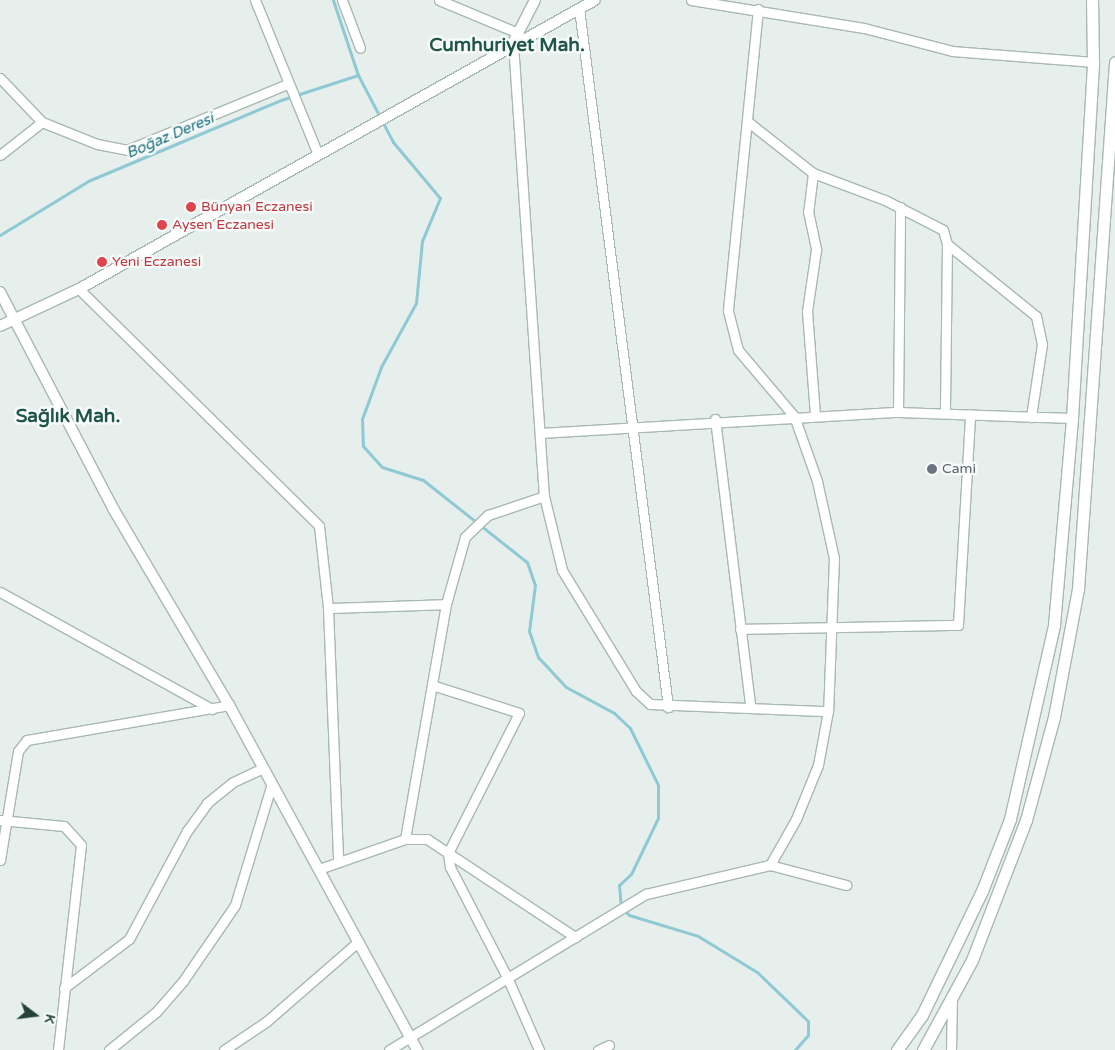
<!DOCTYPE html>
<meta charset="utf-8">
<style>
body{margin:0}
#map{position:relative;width:1115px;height:1050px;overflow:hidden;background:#e6efeb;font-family:"Varela Round",sans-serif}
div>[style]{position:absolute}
.stream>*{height:3px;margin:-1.5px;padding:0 1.5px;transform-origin:1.5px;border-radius:1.5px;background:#8ec9d4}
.roads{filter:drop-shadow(1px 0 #a8b8b2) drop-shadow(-1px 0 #a8b8b2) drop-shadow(0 1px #a8b8b2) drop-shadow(0 -1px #a8b8b2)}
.minor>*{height:9px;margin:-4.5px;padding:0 4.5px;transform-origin:4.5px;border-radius:4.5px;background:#fff}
.tertiary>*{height:10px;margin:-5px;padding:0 5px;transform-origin:5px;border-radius:5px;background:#fff}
.secondary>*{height:11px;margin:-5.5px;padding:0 5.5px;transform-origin:5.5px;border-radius:5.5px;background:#fff}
.dots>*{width:14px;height:14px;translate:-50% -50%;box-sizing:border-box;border:2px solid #f7fbf9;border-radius:50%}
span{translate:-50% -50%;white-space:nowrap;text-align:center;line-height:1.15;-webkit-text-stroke:5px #f7fbf9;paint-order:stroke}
.health-label{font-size:14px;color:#be3a42}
.left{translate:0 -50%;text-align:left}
.worship-label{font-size:14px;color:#5b616d}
.water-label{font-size:15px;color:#1c6f80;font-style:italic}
.district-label{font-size:19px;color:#1f5548;font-weight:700}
.north{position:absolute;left:10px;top:990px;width:50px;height:50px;-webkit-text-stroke:4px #f7fbf9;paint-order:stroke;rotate:105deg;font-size:14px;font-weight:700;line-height:20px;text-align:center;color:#24423a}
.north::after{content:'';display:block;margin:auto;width:18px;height:22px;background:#24423a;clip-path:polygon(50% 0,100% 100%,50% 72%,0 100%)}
</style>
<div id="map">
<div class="stream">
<div style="left:333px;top:0;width:79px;rotate:71.6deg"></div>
<div style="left:358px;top:75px;width:76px;rotate:62.4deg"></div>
<div style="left:393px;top:142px;width:73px;rotate:50deg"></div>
<div style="left:440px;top:198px;width:47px;rotate:112.7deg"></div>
<div style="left:422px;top:241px;width:62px;rotate:95.5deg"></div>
<div style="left:416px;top:303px;width:73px;rotate:118.7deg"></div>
<div style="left:381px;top:367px;width:55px;rotate:110.1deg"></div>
<div style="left:362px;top:419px;width:27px;rotate:88deg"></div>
<div style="left:363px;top:446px;width:28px;rotate:48deg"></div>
<div style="left:382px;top:467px;width:43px;rotate:17.6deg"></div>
<div style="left:423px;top:480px;width:132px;rotate:38.3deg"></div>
<div style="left:527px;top:562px;width:24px;rotate:71deg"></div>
<div style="left:535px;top:585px;width:46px;rotate:97.4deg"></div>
<div style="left:529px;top:631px;width:28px;rotate:71deg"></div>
<div style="left:538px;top:657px;width:41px;rotate:47deg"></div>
<div style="left:566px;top:687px;width:55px;rotate:28.4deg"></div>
<div style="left:614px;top:713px;width:22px;rotate:43deg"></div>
<div style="left:630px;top:728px;width:64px;rotate:63.8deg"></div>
<div style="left:658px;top:785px;width:33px;rotate:90deg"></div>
<div style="left:658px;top:818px;width:62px;rotate:115.7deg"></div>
<div style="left:631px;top:874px;width:16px;rotate:137deg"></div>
<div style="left:619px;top:885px;width:22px;rotate:85deg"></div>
<div style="left:621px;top:907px;width:11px;rotate:45deg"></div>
<div style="left:629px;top:915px;width:72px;rotate:16.9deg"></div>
<div style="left:698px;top:936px;width:69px;rotate:31.4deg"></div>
<div style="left:757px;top:972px;width:71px;rotate:43.9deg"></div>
<div style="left:808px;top:1021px;width:14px;rotate:90deg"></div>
<div style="left:808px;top:1035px;width:20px;rotate:131deg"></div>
<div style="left:0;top:235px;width:103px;rotate:-31.5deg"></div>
<div style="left:88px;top:181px;width:209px;rotate:-22.8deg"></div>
<div style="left:281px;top:100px;width:81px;rotate:-18deg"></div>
</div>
<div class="roads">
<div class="minor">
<div style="left:255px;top:0;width:164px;rotate:67.8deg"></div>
<div style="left:342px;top:0;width:51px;rotate:69.4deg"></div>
<div style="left:439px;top:0;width:86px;rotate:22.7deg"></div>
<div style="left:691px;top:0;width:175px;rotate:9.2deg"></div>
<div style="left:864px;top:28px;width:92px;rotate:14.5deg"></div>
<div style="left:953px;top:51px;width:140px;rotate:4.5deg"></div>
<div style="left:579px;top:8px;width:705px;rotate:82.74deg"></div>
<div style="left:758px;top:9px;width:303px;rotate:95.7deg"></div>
<div style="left:728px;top:311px;width:40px;rotate:75.6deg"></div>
<div style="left:738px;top:350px;width:87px;rotate:49.7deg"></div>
<div style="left:794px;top:416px;width:69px;rotate:70.5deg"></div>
<div style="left:817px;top:481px;width:79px;rotate:77.6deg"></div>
<div style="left:834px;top:558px;width:153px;rotate:92.2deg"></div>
<div style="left:828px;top:711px;width:55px;rotate:100.5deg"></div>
<div style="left:818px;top:765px;width:58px;rotate:112.2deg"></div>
<div style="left:796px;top:819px;width:53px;rotate:119.5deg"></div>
<div style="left:513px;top:43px;width:454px;rotate:86.1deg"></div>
<div style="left:544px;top:496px;width:76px;rotate:76.3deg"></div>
<div style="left:562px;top:570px;width:142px;rotate:58.6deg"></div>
<div style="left:636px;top:691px;width:19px;rotate:43deg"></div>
<div style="left:650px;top:704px;width:178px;rotate:2.3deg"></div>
<div style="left:0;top:78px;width:61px;rotate:46.3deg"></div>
<div style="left:42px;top:122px;width:53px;rotate:141.8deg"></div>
<div style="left:747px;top:121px;width:84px;rotate:38.2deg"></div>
<div style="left:813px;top:173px;width:77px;rotate:20.6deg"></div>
<div style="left:885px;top:200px;width:65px;rotate:27.3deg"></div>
<div style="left:943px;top:230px;width:15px;rotate:74deg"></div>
<div style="left:947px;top:244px;width:167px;rotate:90.7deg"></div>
<div style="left:42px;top:122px;width:59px;rotate:21.8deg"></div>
<div style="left:97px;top:144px;width:31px;rotate:11deg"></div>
<div style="left:127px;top:150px;width:173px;rotate:-22.4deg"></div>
<div style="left:813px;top:173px;width:38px;rotate:97deg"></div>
<div style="left:808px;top:211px;width:40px;rotate:78deg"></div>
<div style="left:816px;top:250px;width:62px;rotate:98.4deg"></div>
<div style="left:807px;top:311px;width:104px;rotate:85.6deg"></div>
<div style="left:947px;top:244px;width:114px;rotate:39deg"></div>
<div style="left:1036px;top:316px;width:29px;rotate:78deg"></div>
<div style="left:1042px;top:344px;width:74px;rotate:98.6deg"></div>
<div style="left:79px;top:289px;width:337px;rotate:44.6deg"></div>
<div style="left:319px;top:526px;width:82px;rotate:83.7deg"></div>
<div style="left:328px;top:608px;width:254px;rotate:87.7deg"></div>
<div style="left:898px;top:412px;width:205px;rotate:-89.4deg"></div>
<div style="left:715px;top:419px;width:288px;rotate:83deg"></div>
<div style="left:540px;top:433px;width:359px;rotate:-3.4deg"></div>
<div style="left:898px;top:412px;width:174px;rotate:2deg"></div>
<div style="left:0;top:592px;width:242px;rotate:28.9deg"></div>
<div style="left:328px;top:608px;width:118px;rotate:-1.9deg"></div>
<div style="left:740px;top:629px;width:218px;rotate:-1.1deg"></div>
<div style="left:958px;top:625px;width:211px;rotate:-86.7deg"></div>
<div style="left:432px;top:685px;width:91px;rotate:17.8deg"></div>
<div style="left:519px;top:713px;width:157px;rotate:116.9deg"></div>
<div style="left:448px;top:853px;width:14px;rotate:82deg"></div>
<div style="left:450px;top:867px;width:124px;rotate:62.6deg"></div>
<div style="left:507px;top:977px;width:80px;rotate:66.3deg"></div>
<div style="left:0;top:820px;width:64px;rotate:5.4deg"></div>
<div style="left:64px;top:826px;width:25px;rotate:48deg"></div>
<div style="left:81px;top:845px;width:206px;rotate:96.4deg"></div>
<div style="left:405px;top:839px;width:239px;rotate:-80.1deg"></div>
<div style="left:446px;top:604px;width:70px;rotate:-74.2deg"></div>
<div style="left:465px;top:537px;width:32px;rotate:-44deg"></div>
<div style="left:488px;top:515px;width:59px;rotate:-18.7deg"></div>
<div style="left:0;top:860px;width:110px;rotate:-80.6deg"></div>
<div style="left:18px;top:751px;width:14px;rotate:-51deg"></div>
<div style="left:27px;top:740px;width:205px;rotate:-9.8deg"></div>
<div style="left:319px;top:869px;width:91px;rotate:-19.2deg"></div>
<div style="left:405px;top:839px;width:22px"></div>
<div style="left:427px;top:839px;width:178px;rotate:33.5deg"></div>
<div style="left:64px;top:988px;width:81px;rotate:-37deg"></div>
<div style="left:129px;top:939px;width:123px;rotate:-61.8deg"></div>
<div style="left:187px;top:831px;width:34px;rotate:-54deg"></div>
<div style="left:207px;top:803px;width:33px;rotate:-39deg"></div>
<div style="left:233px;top:782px;width:33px;rotate:-25deg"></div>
<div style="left:109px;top:1050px;width:60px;rotate:-39deg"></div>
<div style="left:156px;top:1012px;width:41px;rotate:-48.9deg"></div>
<div style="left:183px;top:981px;width:92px;rotate:-55.6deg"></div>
<div style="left:235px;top:905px;width:127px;rotate:-73.1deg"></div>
<div style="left:224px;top:1050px;width:52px;rotate:-34deg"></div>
<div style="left:267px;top:1021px;width:121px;rotate:-41deg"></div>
<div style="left:389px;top:1050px;width:301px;rotate:-31.3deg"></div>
<div style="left:646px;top:894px;width:127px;rotate:-13.2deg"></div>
<div style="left:770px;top:865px;width:79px;rotate:14.7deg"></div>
<div style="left:598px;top:1050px;width:12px;rotate:-24deg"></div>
<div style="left:951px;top:1050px;width:52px;rotate:-88.9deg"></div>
</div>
<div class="tertiary">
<div style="left:513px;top:43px;width:48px;rotate:-62.9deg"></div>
<div style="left:0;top:292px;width:246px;rotate:62.4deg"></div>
<div style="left:114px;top:510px;width:226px;rotate:59.5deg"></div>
<div style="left:229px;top:705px;width:393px;rotate:61.4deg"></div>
<div style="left:0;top:326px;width:87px;rotate:-25.1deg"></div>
<div style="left:79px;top:289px;width:591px;rotate:-29.25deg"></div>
</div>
<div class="secondary">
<div style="left:897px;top:1050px;width:43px;rotate:-54.5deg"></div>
<div style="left:922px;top:1015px;width:138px;rotate:-64.2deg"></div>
<div style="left:982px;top:891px;width:77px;rotate:-68.7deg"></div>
<div style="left:1010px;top:819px;width:199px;rotate:-77.2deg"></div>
<div style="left:1054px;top:625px;width:208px;rotate:-85deg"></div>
<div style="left:1072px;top:418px;width:357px;rotate:-86.6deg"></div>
<div style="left:1093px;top:62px;width:62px;rotate:-90.9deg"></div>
<div style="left:923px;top:1050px;width:102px;rotate:-61.4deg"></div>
<div style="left:972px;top:960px;width:150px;rotate:-68.9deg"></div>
<div style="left:1026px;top:820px;width:107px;rotate:-74.8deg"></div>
<div style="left:1054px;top:717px;width:130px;rotate:-79.4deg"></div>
<div style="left:1078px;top:589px;width:528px;rotate:-85.98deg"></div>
</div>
</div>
<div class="dots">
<div style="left:191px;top:207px;background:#e0444e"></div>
<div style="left:162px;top:225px;background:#e0444e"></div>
<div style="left:102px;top:262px;background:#e0444e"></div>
<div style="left:932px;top:469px;background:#6b7280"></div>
</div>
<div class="health-label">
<span class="left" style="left:201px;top:207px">Bünyan Eczanesi</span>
<span class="left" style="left:172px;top:225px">Aysen Eczanesi</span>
<span class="left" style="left:112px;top:262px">Yeni Eczanesi</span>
</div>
<div class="worship-label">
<span class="left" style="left:942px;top:469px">Cami</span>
</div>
<div class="water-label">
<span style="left:170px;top:136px;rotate:-23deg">Boğaz Deresi</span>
</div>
<div class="district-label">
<span style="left:507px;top:46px">Cumhuriyet Mah.</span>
<span style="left:68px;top:417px">Sağlık Mah.</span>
</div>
<div class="north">K</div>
</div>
